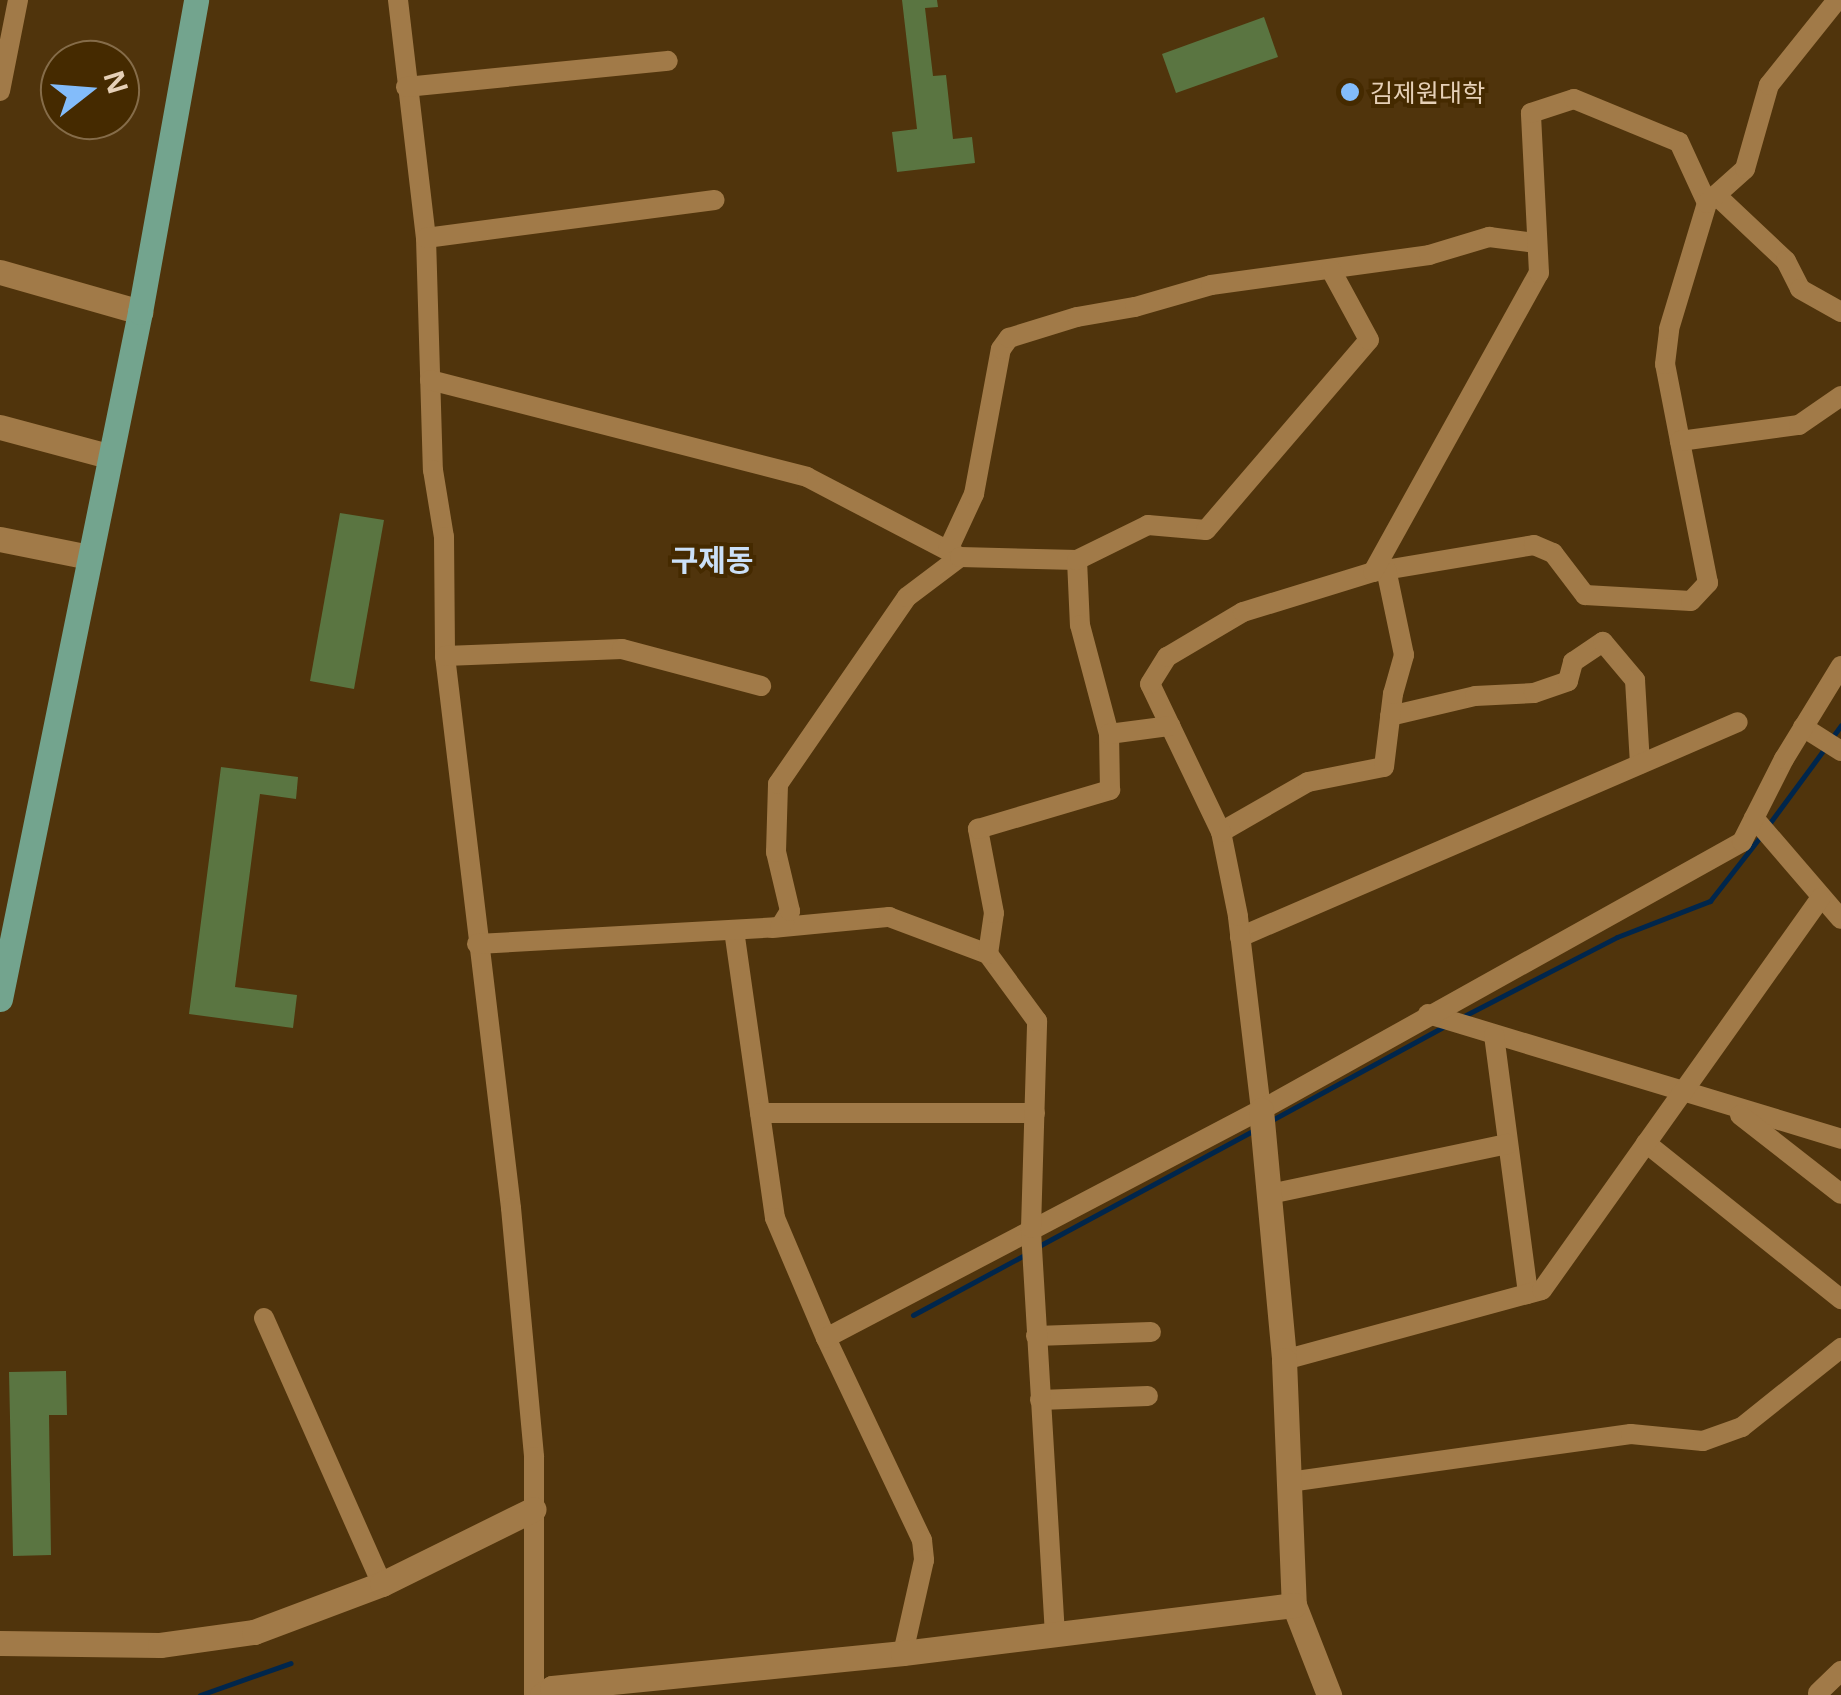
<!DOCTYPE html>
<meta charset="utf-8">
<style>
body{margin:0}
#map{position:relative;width:1841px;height:1695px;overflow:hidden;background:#50340c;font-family:"Noto Sans","Noto Sans KR",sans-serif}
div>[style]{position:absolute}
.stream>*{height:5px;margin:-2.5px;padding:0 2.5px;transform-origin:2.5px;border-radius:2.5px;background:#00264c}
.building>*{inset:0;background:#5a7541}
.minor>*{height:20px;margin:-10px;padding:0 10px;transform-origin:10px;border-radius:10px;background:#a17a48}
.tertiary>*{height:25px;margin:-12.5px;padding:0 12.5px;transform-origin:12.5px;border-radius:12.5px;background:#a17a48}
.primary>*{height:25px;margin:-12.5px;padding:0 12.5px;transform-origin:12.5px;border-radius:12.5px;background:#73a48e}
.dots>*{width:28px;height:28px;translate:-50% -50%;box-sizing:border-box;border:5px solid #452a00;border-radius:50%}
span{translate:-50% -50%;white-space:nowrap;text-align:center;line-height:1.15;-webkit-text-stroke:8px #452a00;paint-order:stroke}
.poi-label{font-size:25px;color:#e6d0b7}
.left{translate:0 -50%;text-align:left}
.quarter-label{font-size:30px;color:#cbe0f8;font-weight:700}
.north{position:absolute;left:40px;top:40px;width:100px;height:100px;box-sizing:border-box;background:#452a00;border:2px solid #856c49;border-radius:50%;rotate:73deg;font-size:28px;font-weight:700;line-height:40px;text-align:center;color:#e6d0b7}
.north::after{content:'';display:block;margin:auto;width:35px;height:45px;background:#83bcfa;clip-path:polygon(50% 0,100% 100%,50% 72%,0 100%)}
</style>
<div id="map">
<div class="stream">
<div style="left:1831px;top:739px;width:17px;rotate:-54deg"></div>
<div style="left:1769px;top:824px;width:94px;rotate:-53.6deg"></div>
<div style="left:1464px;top:1016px;width:172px;rotate:-27.3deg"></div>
<div style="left:1617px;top:937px;width:100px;rotate:-21.2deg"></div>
<div style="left:1710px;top:901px;width:81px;rotate:-52deg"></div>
<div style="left:1270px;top:1121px;width:199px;rotate:-28.5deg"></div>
<div style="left:1037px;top:1247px;width:249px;rotate:-28.3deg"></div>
<div style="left:913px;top:1315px;width:131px;rotate:-28.3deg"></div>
<div style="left:200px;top:1695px;width:96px;rotate:-19.4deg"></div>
</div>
<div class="building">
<div style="clip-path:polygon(902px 0,937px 0,938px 7px,925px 8px,933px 76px,946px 75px,953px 139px,972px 137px,975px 163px,897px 172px,892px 132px,917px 129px)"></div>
<div style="clip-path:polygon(1264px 17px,1278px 57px,1176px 93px,1162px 54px)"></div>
<div style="clip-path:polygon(340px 513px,384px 520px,354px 689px,310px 681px)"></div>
<div style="clip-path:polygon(221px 767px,298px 777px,296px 799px,260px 794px,235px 987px,297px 995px,293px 1028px,189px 1014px)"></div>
<div style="clip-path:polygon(66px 1371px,67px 1415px,49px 1415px,51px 1555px,13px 1556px,9px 1372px)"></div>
</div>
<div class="minor">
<div style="left:398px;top:0;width:240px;rotate:83.3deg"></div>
<div style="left:426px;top:238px;width:232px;rotate:88.3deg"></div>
<div style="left:433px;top:470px;width:68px;rotate:80.7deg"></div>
<div style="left:444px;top:537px;width:119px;rotate:89.5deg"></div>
<div style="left:445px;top:656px;width:556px;rotate:83.18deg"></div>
<div style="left:511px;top:1208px;width:250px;rotate:84.7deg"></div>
<div style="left:534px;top:1457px;width:238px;rotate:90deg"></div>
<div style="left:406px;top:87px;width:263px;rotate:-5.7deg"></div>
<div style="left:0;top:91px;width:93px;rotate:-78.8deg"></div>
<div style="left:1716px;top:195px;width:96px;rotate:43.3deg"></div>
<div style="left:1786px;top:261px;width:31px;rotate:63deg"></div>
<div style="left:1800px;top:289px;width:47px;rotate:29.3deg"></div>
<div style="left:426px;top:238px;width:291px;rotate:-7.5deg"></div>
<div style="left:430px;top:380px;width:389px;rotate:14.4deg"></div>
<div style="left:807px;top:477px;width:170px;rotate:27.6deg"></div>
<div style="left:1680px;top:441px;width:78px;rotate:-101deg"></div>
<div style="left:1665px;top:364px;width:35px;rotate:-83deg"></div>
<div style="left:1669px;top:329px;width:132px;rotate:-73.2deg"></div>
<div style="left:948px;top:550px;width:62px;rotate:-65.1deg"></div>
<div style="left:974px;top:494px;width:147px;rotate:-79.5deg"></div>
<div style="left:1001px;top:349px;width:14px;rotate:-54deg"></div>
<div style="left:1009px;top:338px;width:71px;rotate:-17.2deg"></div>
<div style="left:1077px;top:317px;width:59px;rotate:-9.8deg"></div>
<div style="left:1135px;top:307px;width:79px;rotate:-16.1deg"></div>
<div style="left:1211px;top:285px;width:220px;rotate:-7.8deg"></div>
<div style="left:1429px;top:255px;width:63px;rotate:-16.7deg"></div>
<div style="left:1489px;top:237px;width:47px;rotate:7.3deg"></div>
<div style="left:1077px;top:560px;width:65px;rotate:87.4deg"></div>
<div style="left:1080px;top:625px;width:113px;rotate:75.1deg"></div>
<div style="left:1373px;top:572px;width:163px;rotate:-9.5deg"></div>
<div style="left:1534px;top:545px;width:21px;rotate:23deg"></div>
<div style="left:1553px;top:553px;width:53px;rotate:52.7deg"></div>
<div style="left:1585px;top:595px;width:106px;rotate:3.2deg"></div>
<div style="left:1691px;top:601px;width:25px;rotate:-47deg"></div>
<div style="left:1708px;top:583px;width:145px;rotate:-101.2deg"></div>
<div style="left:1680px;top:441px;width:120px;rotate:-7.7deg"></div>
<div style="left:1799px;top:425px;width:51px;rotate:-34.6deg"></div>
<div style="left:445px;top:656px;width:177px;rotate:-2.3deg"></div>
<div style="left:622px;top:649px;width:144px;rotate:14.9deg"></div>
<div style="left:1390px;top:716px;width:87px;rotate:-13.2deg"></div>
<div style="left:1475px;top:696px;width:59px;rotate:-2.9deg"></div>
<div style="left:1534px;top:693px;width:36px;rotate:-19deg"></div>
<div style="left:1568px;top:681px;width:20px;rotate:-75deg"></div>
<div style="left:1573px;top:662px;width:36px;rotate:-34deg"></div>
<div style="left:1603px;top:642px;width:50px;rotate:49.9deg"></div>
<div style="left:1635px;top:680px;width:84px;rotate:86.6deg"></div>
<div style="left:1803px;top:727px;width:45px;rotate:32.3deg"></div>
<div style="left:1754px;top:818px;width:133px;rotate:49.3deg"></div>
<div style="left:1221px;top:832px;width:100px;rotate:-29.9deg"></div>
<div style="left:1308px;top:782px;width:77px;rotate:-11.2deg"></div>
<div style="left:1384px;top:767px;width:74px;rotate:-83deg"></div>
<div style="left:1393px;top:694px;width:41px;rotate:-74.2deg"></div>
<div style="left:1404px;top:655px;width:88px;rotate:-101.8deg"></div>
<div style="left:772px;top:928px;width:118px;rotate:-5.4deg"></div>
<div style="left:889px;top:917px;width:106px;rotate:20.5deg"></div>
<div style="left:734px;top:930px;width:291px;rotate:81.9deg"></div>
<div style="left:775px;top:1218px;width:130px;rotate:67deg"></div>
<div style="left:826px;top:1338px;width:224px;rotate:64.6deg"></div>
<div style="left:922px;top:1540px;width:20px;rotate:84deg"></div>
<div style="left:924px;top:1560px;width:95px;rotate:102.7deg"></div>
<div style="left:1240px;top:937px;width:542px;rotate:-23.35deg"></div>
<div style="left:477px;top:944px;width:303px;rotate:-3.2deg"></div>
<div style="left:780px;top:927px;width:19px;rotate:-58deg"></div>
<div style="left:790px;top:911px;width:61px;rotate:-103.3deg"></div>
<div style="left:776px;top:852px;width:68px;rotate:-88.3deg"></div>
<div style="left:778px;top:784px;width:227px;rotate:-55.4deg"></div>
<div style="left:907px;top:597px;width:66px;rotate:-37deg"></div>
<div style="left:960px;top:557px;width:117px;rotate:1.5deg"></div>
<div style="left:1077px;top:560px;width:79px;rotate:-26.2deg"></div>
<div style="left:1148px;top:525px;width:58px;rotate:4.9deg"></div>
<div style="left:1206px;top:530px;width:250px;rotate:-49.4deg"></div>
<div style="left:1369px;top:340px;width:80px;rotate:-118.5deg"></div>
<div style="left:1428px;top:1014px;width:432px;rotate:16.8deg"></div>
<div style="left:1494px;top:1035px;width:261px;rotate:82.5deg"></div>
<div style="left:1261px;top:1110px;width:195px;rotate:-96.8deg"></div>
<div style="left:1238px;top:916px;width:86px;rotate:-101.4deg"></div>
<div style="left:1221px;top:832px;width:164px;rotate:-115.6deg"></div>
<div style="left:1150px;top:684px;width:32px;rotate:-58deg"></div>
<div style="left:1167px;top:657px;width:88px;rotate:-30.6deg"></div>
<div style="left:1243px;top:612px;width:136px;rotate:-17.1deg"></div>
<div style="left:1373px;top:572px;width:342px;rotate:-61deg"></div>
<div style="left:1539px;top:273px;width:160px;rotate:-92.9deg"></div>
<div style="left:1531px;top:113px;width:45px;rotate:-18deg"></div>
<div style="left:1574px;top:99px;width:113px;rotate:22.3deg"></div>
<div style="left:1679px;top:142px;width:67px;rotate:65.3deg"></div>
<div style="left:1707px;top:203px;width:51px;rotate:-41.8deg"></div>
<div style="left:1745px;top:169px;width:87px;rotate:-74.1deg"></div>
<div style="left:1769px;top:85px;width:109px;rotate:-51.3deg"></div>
<div style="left:760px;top:1113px;width:275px"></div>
<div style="left:1740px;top:1115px;width:128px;rotate:38deg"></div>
<div style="left:1646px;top:1143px;width:250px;rotate:38.7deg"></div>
<div style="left:1270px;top:1194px;width:243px;rotate:-11.9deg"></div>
<div style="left:264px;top:1318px;width:291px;rotate:66.1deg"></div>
<div style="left:1036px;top:1336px;width:115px;rotate:-2deg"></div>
<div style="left:826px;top:1338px;width:491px;rotate:-27.7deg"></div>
<div style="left:1261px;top:1110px;width:551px;rotate:-29.13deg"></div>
<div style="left:1742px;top:842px;width:93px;rotate:-63.2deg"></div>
<div style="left:1784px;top:759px;width:109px;rotate:-58.5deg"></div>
<div style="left:1284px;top:1360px;width:267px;rotate:-15.2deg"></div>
<div style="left:1542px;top:1290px;width:481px;rotate:-54.6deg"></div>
<div style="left:1040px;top:1400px;width:108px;rotate:-2.1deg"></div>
<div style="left:1289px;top:1482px;width:345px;rotate:-8deg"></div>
<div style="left:1631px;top:1434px;width:72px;rotate:5.6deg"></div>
<div style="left:1703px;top:1441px;width:41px;rotate:-19.7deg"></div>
<div style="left:1742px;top:1427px;width:127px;rotate:-38.6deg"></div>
<div style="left:1055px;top:1635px;width:408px;rotate:-93.4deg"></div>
<div style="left:1031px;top:1228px;width:207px;rotate:-88.3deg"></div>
<div style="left:1037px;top:1021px;width:83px;rotate:-126.2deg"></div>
<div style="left:988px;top:954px;width:41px;rotate:-81.7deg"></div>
<div style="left:994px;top:913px;width:86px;rotate:-100.8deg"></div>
<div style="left:978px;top:829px;width:138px;rotate:-16.5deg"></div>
<div style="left:1110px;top:790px;width:56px;rotate:-91deg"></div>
<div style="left:1109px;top:734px;width:62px;rotate:-7.5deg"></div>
<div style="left:1818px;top:1693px;width:32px;rotate:-44deg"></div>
</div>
<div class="tertiary">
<div style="left:0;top:272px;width:146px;rotate:15.9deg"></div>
<div style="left:0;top:427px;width:112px;rotate:15deg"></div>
<div style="left:0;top:539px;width:91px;rotate:11.4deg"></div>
<div style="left:1261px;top:1110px;width:251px;rotate:84.7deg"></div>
<div style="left:1284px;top:1360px;width:245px;rotate:87.7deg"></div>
<div style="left:1294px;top:1605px;width:97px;rotate:68.7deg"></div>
<div style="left:0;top:1643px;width:160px;rotate:0.7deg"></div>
<div style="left:160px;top:1645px;width:95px;rotate:-7.9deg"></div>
<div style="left:254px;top:1632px;width:137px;rotate:-20.6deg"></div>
<div style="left:382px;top:1584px;width:169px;rotate:-26.3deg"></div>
<div style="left:542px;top:1695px;width:12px;rotate:-35deg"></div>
<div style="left:552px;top:1688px;width:353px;rotate:-5.7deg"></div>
<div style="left:903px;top:1653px;width:394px;rotate:-7deg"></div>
</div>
<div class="primary">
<div style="left:0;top:999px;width:701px;rotate:-78.48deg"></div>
<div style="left:140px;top:312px;width:317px;rotate:-79.8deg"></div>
</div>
<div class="dots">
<div style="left:1350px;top:92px;background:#83bcfa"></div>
</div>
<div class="poi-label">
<span class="left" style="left:1370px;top:92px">김제원대학</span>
</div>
<div class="quarter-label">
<span style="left:712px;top:560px">구제동</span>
</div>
<div class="north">N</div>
</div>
